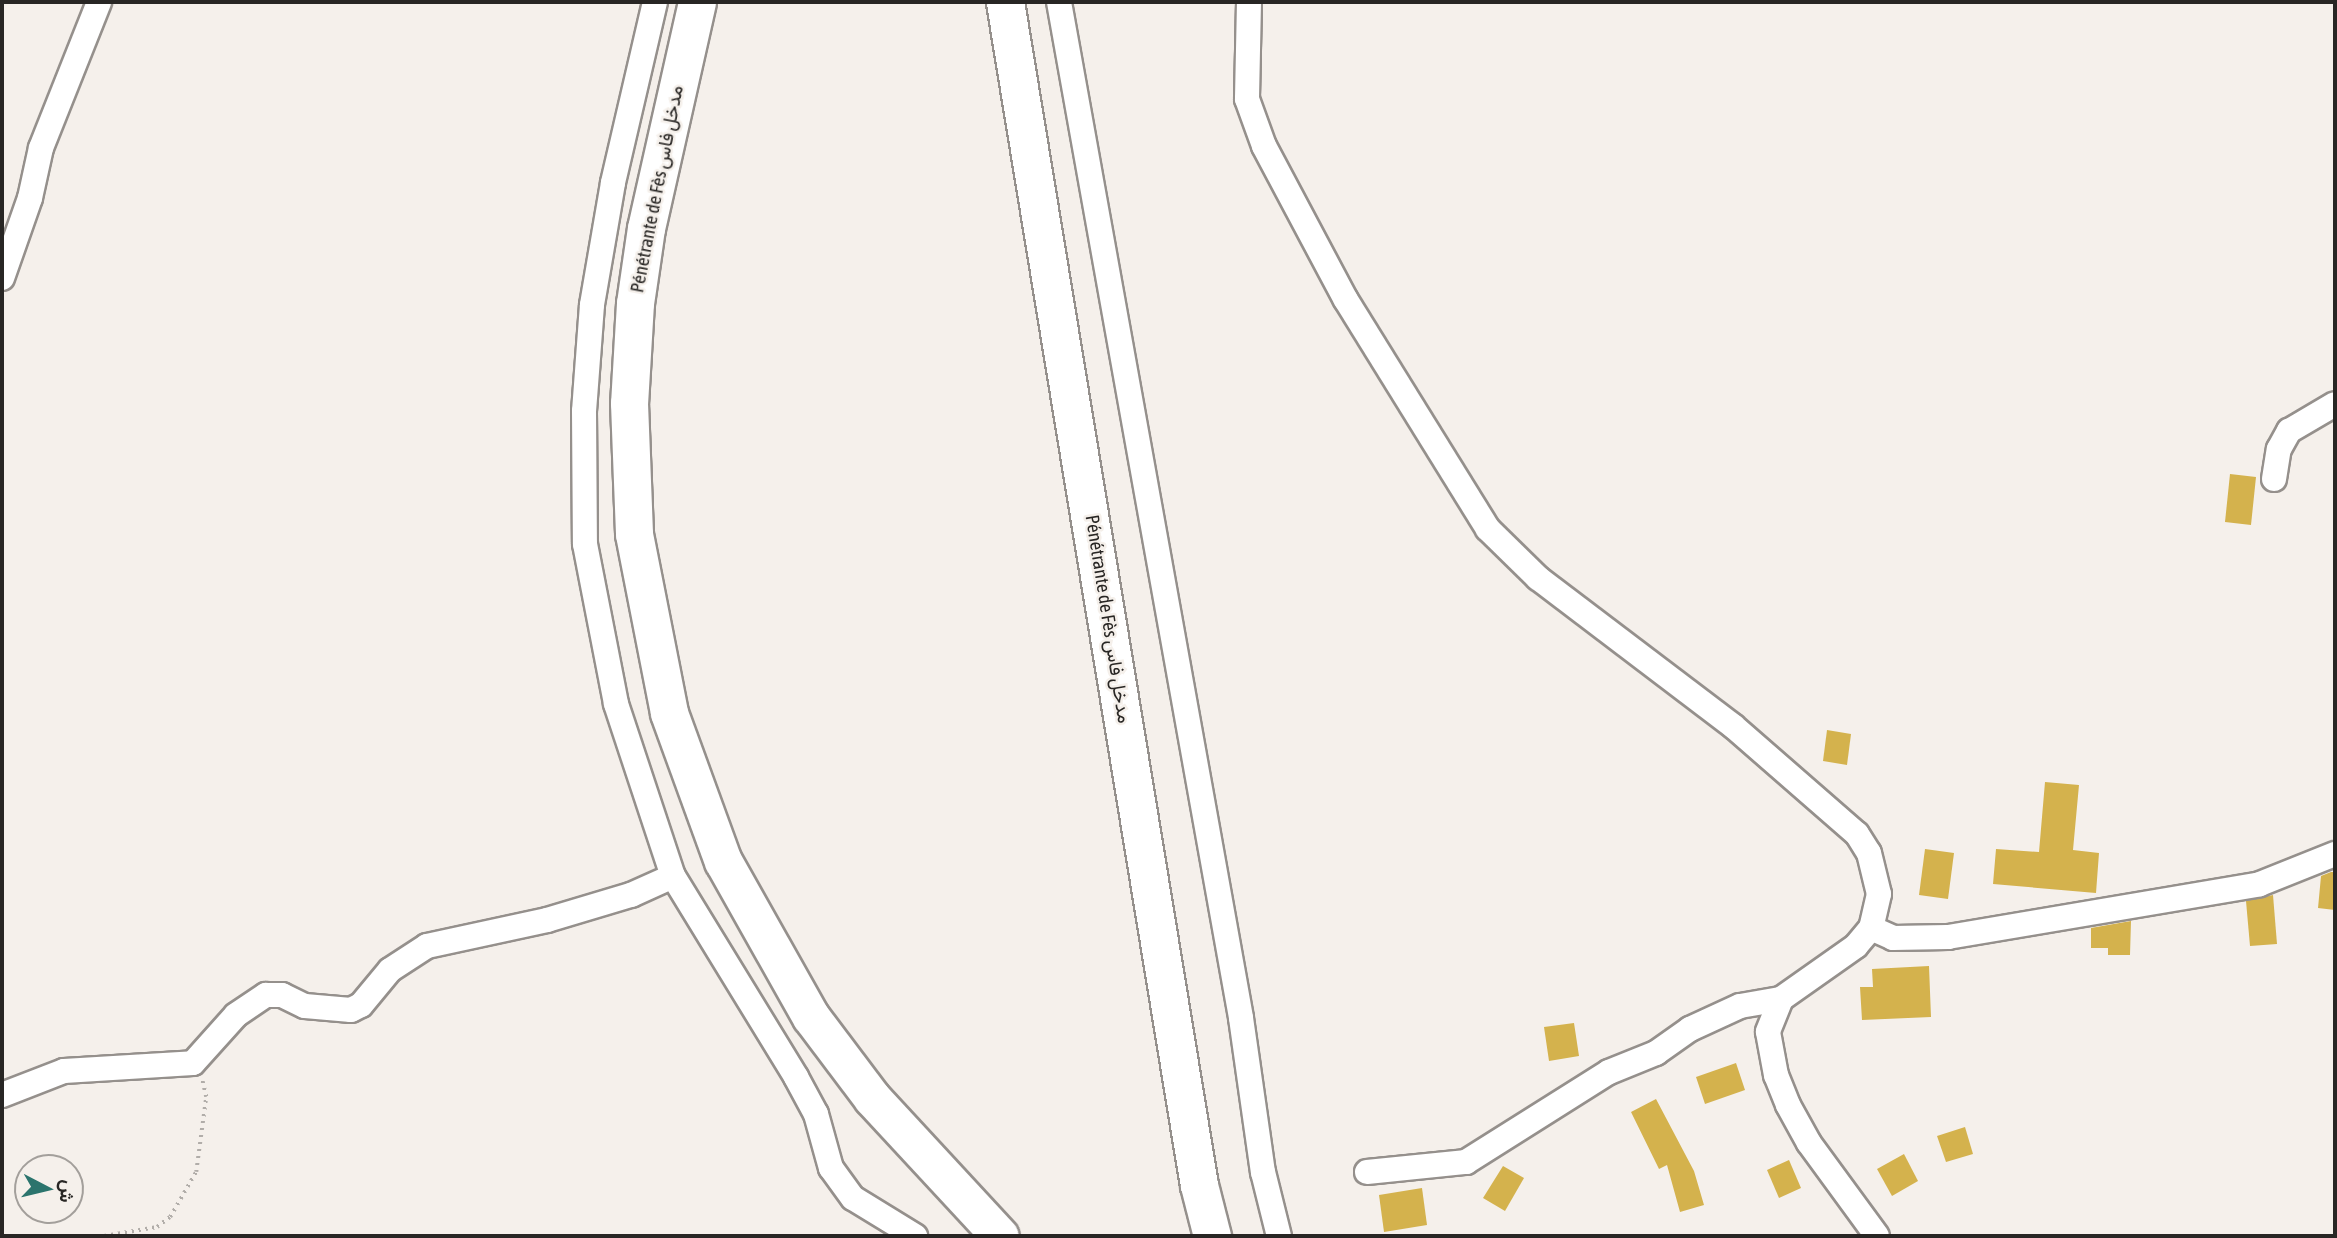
<!DOCTYPE html>
<meta charset="utf-8">
<style>
body{margin:0}
#map{position:relative;width:2337px;height:1238px;overflow:hidden;background:#f5f0eb;font-family:"Asap Condensed",Vazirmatn,sans-serif}
div>[style]{position:absolute}
.building>*{inset:0;background:#d4b24d}
.path>*{height:3.5px;margin-top:-1.75px;transform-origin:0;background:repeating-linear-gradient(90deg,#b1ada9 0 2px,transparent 0 7px)}
.roads{filter:drop-shadow(2px 0 #95908c) drop-shadow(-2px 0 #95908c) drop-shadow(0 2px #95908c) drop-shadow(0 -2px #95908c)}
.minor>*{height:24px;margin:-12px;padding:0 12px;transform-origin:12px;border-radius:12px;background:#fff}
.highway>*{height:37px;margin:-18.5px;padding:0 18.5px;transform-origin:18.5px;border-radius:18.5px;background:#fff}
span{translate:-50% -50%;white-space:nowrap;text-align:center;line-height:1.15;-webkit-text-stroke:5px #f5f0eb;paint-order:stroke}
.street-label{font-size:19px;color:#282624}
.frame{position:absolute;inset:0;border:4px solid #282624;pointer-events:none}
.north{position:absolute;left:14px;top:1154px;width:70px;height:70px;box-sizing:border-box;background:#f5f0eb;border:2px solid #a39f9b;border-radius:50%;rotate:97deg;font-size:19px;font-weight:700;line-height:28px;text-align:center;color:#282624}
.north::after{content:'';display:block;margin:auto;width:24px;height:32px;background:#2b746d;clip-path:polygon(50% 0,100% 100%,50% 72%,0 100%)}
</style>
<div id="map">
<div class="building">
<div style="clip-path:polygon(2230px 474px,2256px 477px,2251px 525px,2225px 522px)"></div>
<div style="clip-path:polygon(1827px 730px,1851px 734px,1847px 765px,1823px 761px)"></div>
<div style="clip-path:polygon(2045px 782px,2079px 785px,2073px 850px,2099px 853px,2096px 893px,1993px 884px,1996px 849px,2039px 852px)"></div>
<div style="clip-path:polygon(1925px 849px,1954px 853px,1948px 899px,1919px 895px)"></div>
<div style="clip-path:polygon(2331px 872px,2335px 872px,2335px 910px,2318px 908px,2321px 876px)"></div>
<div style="clip-path:polygon(2273px 895px,2277px 944px,2250px 946px,2246px 901px)"></div>
<div style="clip-path:polygon(2131px 921px,2130px 955px,2108px 955px,2108px 948px,2091px 948px,2091px 928px)"></div>
<div style="clip-path:polygon(1929px 966px,1931px 1017px,1862px 1020px,1860px 987px,1873px 987px,1872px 969px)"></div>
<div style="clip-path:polygon(1574px 1023px,1579px 1056px,1549px 1061px,1544px 1027px)"></div>
<div style="clip-path:polygon(1736px 1063px,1745px 1090px,1705px 1104px,1696px 1077px)"></div>
<div style="clip-path:polygon(1656px 1099px,1694px 1171px,1704px 1205px,1680px 1212px,1667px 1165px,1659px 1169px,1631px 1112px)"></div>
<div style="clip-path:polygon(1965px 1127px,1973px 1154px,1946px 1162px,1937px 1136px)"></div>
<div style="clip-path:polygon(1904px 1154px,1918px 1181px,1892px 1196px,1877px 1169px)"></div>
<div style="clip-path:polygon(1789px 1160px,1801px 1188px,1779px 1198px,1767px 1170px)"></div>
<div style="clip-path:polygon(1503px 1166px,1524px 1178px,1505px 1211px,1483px 1198px)"></div>
<div style="clip-path:polygon(1422px 1188px,1427px 1225px,1384px 1232px,1379px 1195px)"></div>
</div>
<div class="path">
<div style="left:104px;top:1236px;width:54px;rotate:-9.6deg"></div>
<div style="left:157px;top:1227px;width:16px;rotate:-38deg"></div>
<div style="left:170px;top:1217px;width:52px;rotate:-60deg"></div>
<div style="left:196px;top:1172px;width:76px;rotate:-82.4deg"></div>
<div style="left:206px;top:1097px;width:17px;rotate:-103deg"></div>
</div>
<div class="roads">
<div class="minor">
<div style="left:655px;top:2px;width:186px;rotate:103.1deg"></div>
<div style="left:613px;top:183px;width:124px;rotate:99.8deg"></div>
<div style="left:592px;top:305px;width:106px;rotate:94.3deg"></div>
<div style="left:584px;top:411px;width:133px;rotate:89.6deg"></div>
<div style="left:585px;top:544px;width:163px;rotate:79deg"></div>
<div style="left:616px;top:704px;width:181px;rotate:71.7deg"></div>
<div style="left:673px;top:876px;width:236px;rotate:58.5deg"></div>
<div style="left:796px;top:1077px;width:42px;rotate:61.6deg"></div>
<div style="left:816px;top:1114px;width:56px;rotate:74.5deg"></div>
<div style="left:831px;top:1168px;width:37px;rotate:54deg"></div>
<div style="left:853px;top:1198px;width:73px;rotate:31.5deg"></div>
<div style="left:1059px;top:2px;width:1032px;rotate:79.84deg"></div>
<div style="left:1241px;top:1018px;width:156px;rotate:81.9deg"></div>
<div style="left:1263px;top:1172px;width:66px;rotate:76deg"></div>
<div style="left:1249px;top:2px;width:97px;rotate:91.2deg"></div>
<div style="left:1247px;top:99px;width:50px;rotate:70.1deg"></div>
<div style="left:1264px;top:146px;width:174px;rotate:62deg"></div>
<div style="left:1346px;top:300px;width:269px;rotate:58.2deg"></div>
<div style="left:1488px;top:529px;width:70px;rotate:44.4deg"></div>
<div style="left:1538px;top:578px;width:245px;rotate:37.2deg"></div>
<div style="left:1733px;top:726px;width:164px;rotate:41.1deg"></div>
<div style="left:1857px;top:834px;width:22px;rotate:58deg"></div>
<div style="left:1869px;top:853px;width:42px;rotate:76.3deg"></div>
<div style="left:1879px;top:894px;width:35px;rotate:103deg"></div>
<div style="left:1871px;top:928px;width:23px;rotate:130deg"></div>
<div style="left:1856px;top:946px;width:92px;rotate:144.8deg"></div>
<div style="left:1781px;top:999px;width:35px;rotate:112deg"></div>
<div style="left:1768px;top:1032px;width:44px;rotate:79.5deg"></div>
<div style="left:1776px;top:1075px;width:32px;rotate:68deg"></div>
<div style="left:1788px;top:1105px;width:43px;rotate:61.1deg"></div>
<div style="left:1809px;top:1143px;width:115px;rotate:53.8deg"></div>
<div style="left:2px;top:278px;width:85px;rotate:-70.7deg"></div>
<div style="left:30px;top:198px;width:51px;rotate:-77.6deg"></div>
<div style="left:41px;top:148px;width:157px;rotate:-68.3deg"></div>
<div style="left:2274px;top:479px;width:30px;rotate:-81deg"></div>
<div style="left:2279px;top:449px;width:21px;rotate:-61deg"></div>
<div style="left:2289px;top:431px;width:53px;rotate:-30.4deg"></div>
<div style="left:1871px;top:928px;width:24px;rotate:24deg"></div>
<div style="left:1893px;top:938px;width:55px;rotate:-1deg"></div>
<div style="left:1948px;top:937px;width:316px;rotate:-9.6deg"></div>
<div style="left:2260px;top:884px;width:81px;rotate:-21.8deg"></div>
<div style="left:2px;top:1095px;width:66px;rotate:-21.2deg"></div>
<div style="left:64px;top:1071px;width:129px;rotate:-3.5deg"></div>
<div style="left:193px;top:1063px;width:64px;rotate:-48.1deg"></div>
<div style="left:236px;top:1015px;width:36px;rotate:-34deg"></div>
<div style="left:266px;top:995px;width:16px"></div>
<div style="left:282px;top:995px;width:25px;rotate:26deg"></div>
<div style="left:305px;top:1006px;width:46px;rotate:5deg"></div>
<div style="left:351px;top:1010px;width:11px;rotate:-27deg"></div>
<div style="left:361px;top:1005px;width:45px;rotate:-50.4deg"></div>
<div style="left:390px;top:970px;width:44px;rotate:-33deg"></div>
<div style="left:427px;top:946px;width:123px;rotate:-12.2deg"></div>
<div style="left:547px;top:920px;width:88px;rotate:-16.6deg"></div>
<div style="left:631px;top:895px;width:46px;rotate:-24.3deg"></div>
<div style="left:1367px;top:1172px;width:100px;rotate:-5.8deg"></div>
<div style="left:1466px;top:1162px;width:169px;rotate:-32.2deg"></div>
<div style="left:1609px;top:1072px;width:51px;rotate:-22deg"></div>
<div style="left:1656px;top:1053px;width:42px;rotate:-35.2deg"></div>
<div style="left:1690px;top:1029px;width:55px;rotate:-24.7deg"></div>
<div style="left:1740px;top:1006px;width:42px;rotate:-9.7deg"></div>
</div>
<div class="highway">
<div style="left:697px;top:2px;width:232px;rotate:102.7deg"></div>
<div style="left:646px;top:228px;width:76px;rotate:98.3deg"></div>
<div style="left:635px;top:303px;width:100px;rotate:93.4deg"></div>
<div style="left:629px;top:403px;width:131px;rotate:87.8deg"></div>
<div style="left:634px;top:534px;width:182px;rotate:78.9deg"></div>
<div style="left:669px;top:713px;width:158px;rotate:70deg"></div>
<div style="left:723px;top:861px;width:179px;rotate:60.6deg"></div>
<div style="left:811px;top:1017px;width:101px;rotate:53deg"></div>
<div style="left:872px;top:1098px;width:188px;rotate:47.2deg"></div>
<div style="left:1005px;top:2px;width:1199px;rotate:80.69deg"></div>
<div style="left:1199px;top:1185px;width:53px;rotate:75.7deg"></div>
</div>
</div>
<div class="street-label">
<span style="left:657px;top:189px;rotate:-79deg">Pénétrante de Fès مدخل فاس</span>
<span style="left:1108px;top:619px;rotate:81deg">Pénétrante de Fès مدخل فاس</span>
</div>
<div class="frame"></div>
<div class="north">ش</div>
</div>
